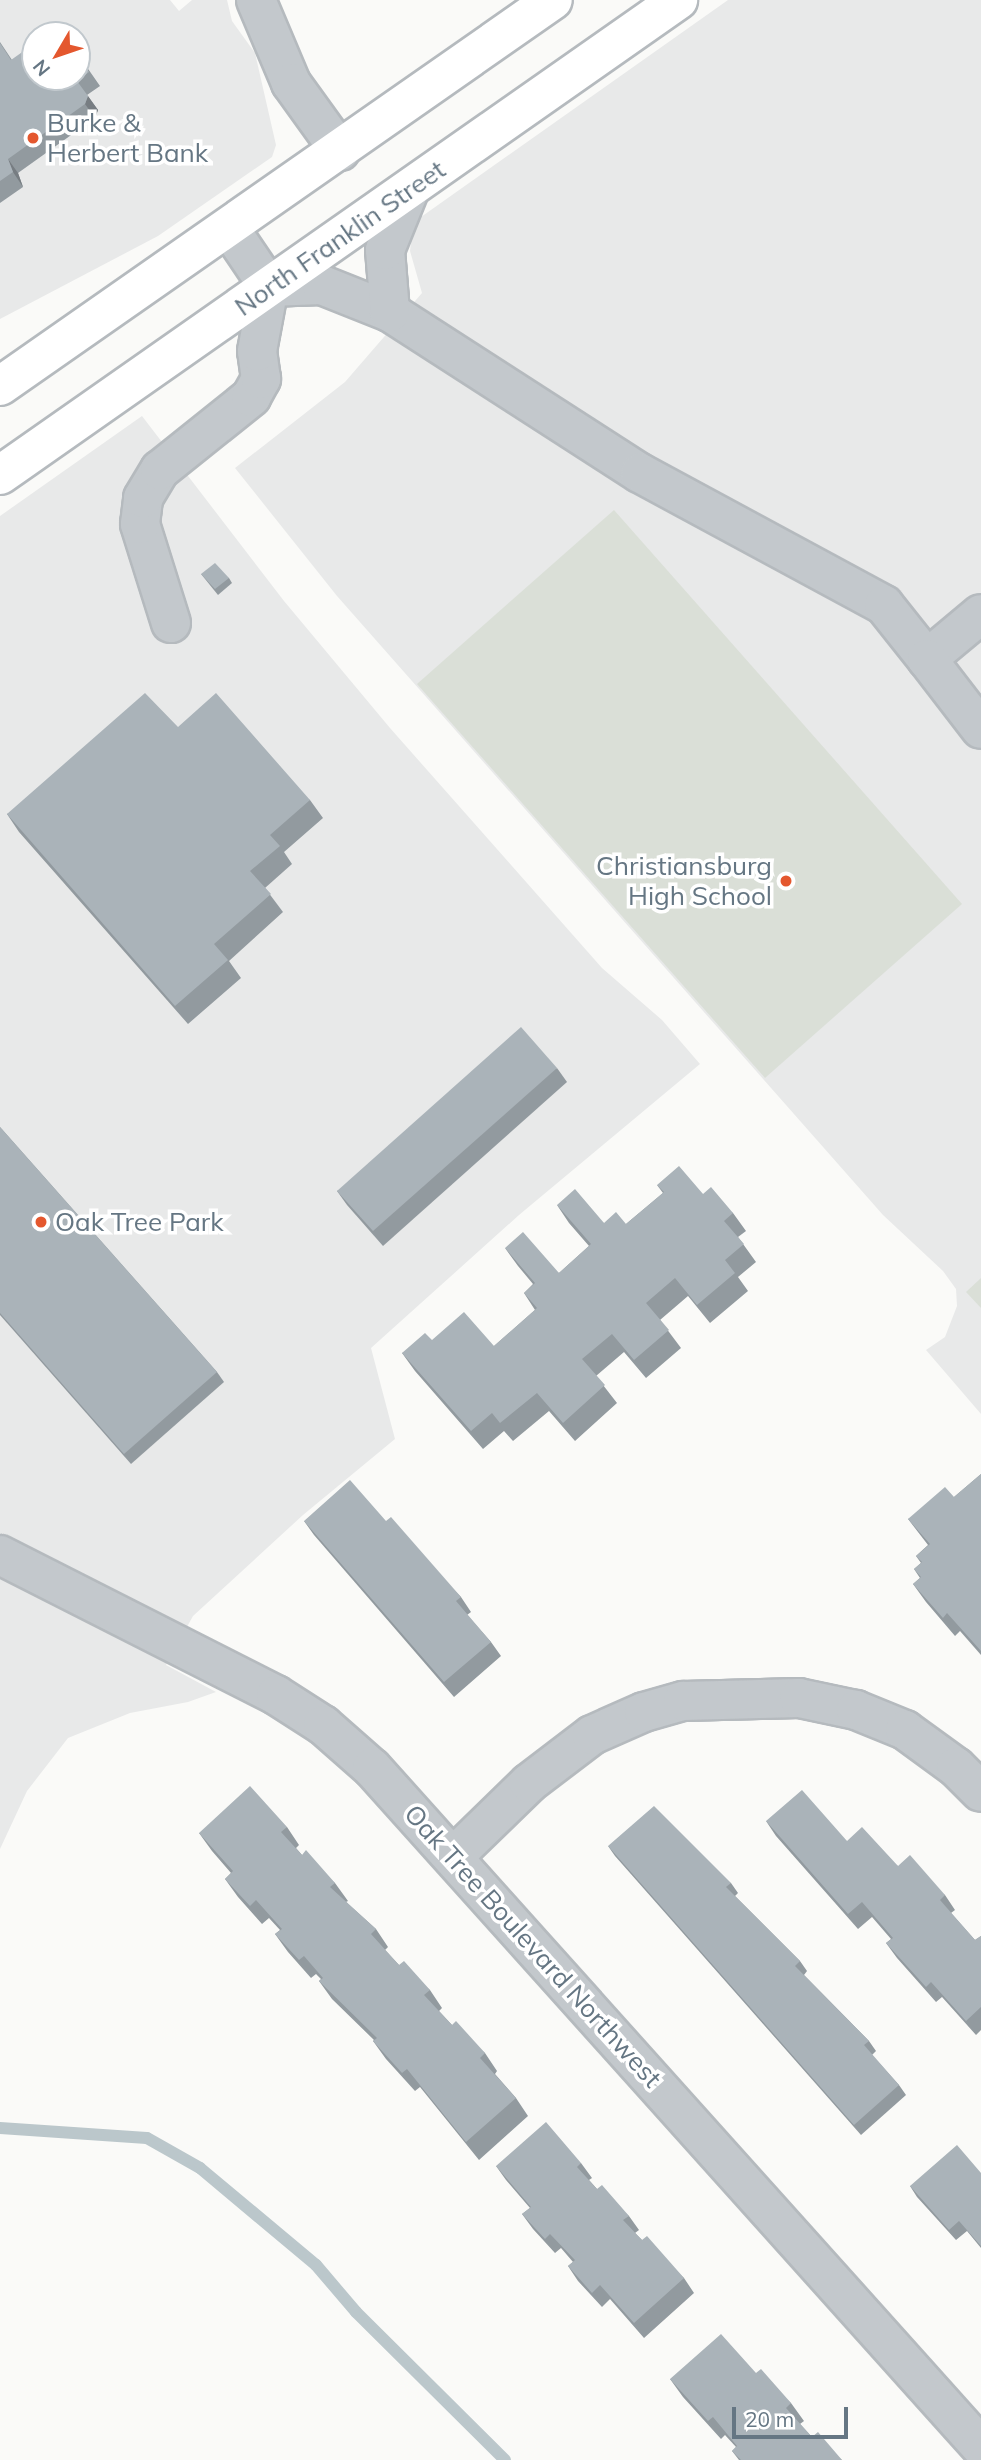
<!DOCTYPE html>
<style>
body{margin:0}
#map{position:relative;width:981px;height:2460px;overflow:hidden;background:#fafaf8;font-family:Mulish,sans-serif}
div>[style]{position:absolute}
.built>*{inset:0;background:#e8e9e9}
.green>*{inset:0;background:#dadfd7}
.stream>*{height:12px;margin:-6px;padding:0 6px;transform-origin:6px;border-radius:6px;background:#bbc7cb}
.roads{filter:drop-shadow(2px 0 #b5babe) drop-shadow(-2px 0 #b5babe) drop-shadow(0 2px #b5babe) drop-shadow(0 -2px #b5babe)}
.minor>*{height:38px;margin:-19px;padding:0 19px;transform-origin:19px;border-radius:19px;background:#c3c8cc}
.major>*{height:38px;margin:-19px;padding:0 19px;transform-origin:19px;border-radius:19px;background:#fff}
.wall>*{inset:0;background:#929a9f}
.shaded-wall>*{inset:0;background:#777d82}
.building>*{inset:0;background:#aab3b9}
.dots>*{width:19px;height:19px;translate:-50% -50%;box-sizing:border-box;border:4px solid #fff;border-radius:50%}
span{translate:-50% -50%;white-space:nowrap;text-align:center;line-height:1.15;-webkit-text-stroke:7px #fff;paint-order:stroke}
.poi-label{font-size:26px;color:#657683}
.left{translate:0 -50%;text-align:left}
.right{translate:-100% -50%;text-align:right}
.street-label{font-size:26px;color:#657683}
.north{position:absolute;left:21px;top:21px;width:70px;height:70px;box-sizing:border-box;background:#fff;border:2px solid #c1c8cd;border-radius:50%;rotate:231deg;font-size:19px;font-weight:700;line-height:28px;text-align:center;color:#657683}
.north::after{content:'';display:block;margin:auto;width:24px;height:32px;background:#e4572e;clip-path:polygon(50% 0,100% 100%,50% 72%,0 100%)}
.scale{position:absolute;left:732px;top:2407px;width:116px;height:32px;box-sizing:border-box;border:4px solid #657683;border-top:0;padding-left:9px;font-size:21px;line-height:24px;white-space:nowrap;color:#657683;-webkit-text-stroke:5px #fff;paint-order:stroke}
</style>
<div id="map">
<div class="built">
<div style="clip-path:polygon(evenodd,0 0,170px 0,179px 11px,192px 0,227px 0,232px 21px,255px 53px,276px 145px,272px 157px,158px 236px,0 319px,0 0,35px 35px,77px 35px,77px 77px,35px 77px,35px 35px)"></div>
<div style="clip-path:polygon(728px 0,981px 0,981px 1414px,926px 1350px,945px 1337px,957px 1306px,956px 1289px,943px 1271px,883px 1215px,337px 596px,235px 468px,345px 382px,422px 293px,410px 251px,412px 233px,421px 217px)"></div>
<div style="clip-path:polygon(142px 416px,284px 601px,390px 728px,602px 968px,662px 1020px,700px 1064px,519px 1215px,371px 1348px,395px 1439px,303px 1515px,193px 1616px,166px 1665px,216px 1692px,188px 1702px,130px 1713px,68px 1738px,27px 1791px,0 1849px,0 516px)"></div>
</div>
<div class="green">
<div style="clip-path:polygon(614px 510px,962px 904px,765px 1078px,417px 684px)"></div>
<div style="clip-path:polygon(981px 1278px,981px 1308px,966px 1292px)"></div>
</div>
<div class="stream">
<div style="left:0;top:2128px;width:147px;rotate:3.9deg"></div>
<div style="left:147px;top:2138px;width:61px;rotate:29.5deg"></div>
<div style="left:200px;top:2168px;width:151px;rotate:39.9deg"></div>
<div style="left:316px;top:2265px;width:62px;rotate:49.6deg"></div>
<div style="left:356px;top:2312px;width:210px;rotate:44.8deg"></div>
</div>
<div class="roads">
<div class="minor">
<div style="left:256px;top:0;width:90px;rotate:67.1deg"></div>
<div style="left:291px;top:83px;width:84px;rotate:54.2deg"></div>
<div style="left:269px;top:287px;width:53px;rotate:-2.2deg"></div>
<div style="left:322px;top:285px;width:73px;rotate:21.7deg"></div>
<div style="left:390px;top:312px;width:297px;rotate:32.8deg"></div>
<div style="left:640px;top:473px;width:277px;rotate:28.4deg"></div>
<div style="left:884px;top:605px;width:69px;rotate:51.5deg"></div>
<div style="left:927px;top:659px;width:70px;rotate:-39.8deg"></div>
<div style="left:390px;top:312px;width:62px;rotate:-94.6deg"></div>
<div style="left:385px;top:250px;width:64px;rotate:-67.9deg"></div>
<div style="left:171px;top:623px;width:104px;rotate:-107.4deg"></div>
<div style="left:140px;top:524px;width:26px;rotate:-83deg"></div>
<div style="left:143px;top:498px;width:33px;rotate:-59deg"></div>
<div style="left:160px;top:470px;width:117px;rotate:-38.7deg"></div>
<div style="left:251px;top:397px;width:21px;rotate:-61deg"></div>
<div style="left:261px;top:379px;width:28px;rotate:-98deg"></div>
<div style="left:257px;top:351px;width:65px;rotate:-79.4deg"></div>
<div style="left:269px;top:287px;width:71px;rotate:-124.1deg"></div>
<div style="left:927px;top:659px;width:88px;rotate:52.4deg"></div>
<div style="left:0;top:1555px;width:309px;rotate:26.9deg"></div>
<div style="left:276px;top:1695px;width:56px;rotate:32.6deg"></div>
<div style="left:323px;top:1725px;width:65px;rotate:41.3deg"></div>
<div style="left:372px;top:1768px;width:912px;rotate:48.11deg"></div>
<div style="left:453px;top:1857px;width:106px;rotate:-44.2deg"></div>
<div style="left:529px;top:1783px;width:79px;rotate:-37.3deg"></div>
<div style="left:592px;top:1735px;width:57px;rotate:-23.9deg"></div>
<div style="left:644px;top:1712px;width:41px;rotate:-15.8deg"></div>
<div style="left:683px;top:1701px;width:116px;rotate:-1.5deg"></div>
<div style="left:799px;top:1698px;width:58px;rotate:11.9deg"></div>
<div style="left:856px;top:1710px;width:53px;rotate:22.2deg"></div>
<div style="left:905px;top:1730px;width:63px;rotate:36deg"></div>
<div style="left:956px;top:1767px;width:35px;rotate:45deg"></div>
</div>
<div class="major">
<div style="left:0;top:386px;width:674px;rotate:-34.92deg"></div>
<div style="left:0;top:475px;width:828px;rotate:-35.01deg"></div>
</div>
</div>
<div class="wall">
<div style="clip-path:polygon(0 42px,12px 60px,77px 53px,100px 86px,87px 95px,98px 110px,95px 118px,18px 173px,23px 187px,0 203px)"></div>
<div style="clip-path:polygon(201px 574px,229px 578px,232px 583px,218px 595px)"></div>
<div style="clip-path:polygon(178px 727px,310px 800px,323px 818px,284px 852px,292px 864px,265px 888px,283px 912px,229px 961px,241px 978px,188px 1024px,19px 832px,7px 814px)"></div>
<div style="clip-path:polygon(557px 1068px,567px 1082px,383px 1246px,347px 1205px,337px 1191px)"></div>
<div style="clip-path:polygon(0 1127px,217px 1372px,224px 1382px,131px 1464px,0 1315px)"></div>
<div style="clip-path:polygon(657px 1185px,703px 1194px,733px 1213px,746px 1231px,738px 1237px,756px 1262px,738px 1277px,748px 1291px,710px 1323px,688px 1296px,660px 1320px,681px 1348px,646px 1378px,624px 1352px,596px 1376px,617px 1403px,575px 1441px,549px 1411px,513px 1441px,504px 1431px,483px 1449px,415px 1371px,402px 1353px,432px 1340px,494px 1346px,535px 1310px,524px 1293px,533px 1284px,518px 1266px,505px 1248px,559px 1273px,589px 1246px,569px 1223px,557px 1205px,604px 1223px,626px 1224px,663px 1193px)"></div>
<div style="clip-path:polygon(981px 1474px,981px 1655px,960px 1631px,955px 1636px,926px 1602px,913px 1584px,920px 1578px,914px 1569px,921px 1563px,916px 1556px,928px 1545px,908px 1519px,954px 1497px)"></div>
<div style="clip-path:polygon(304px 1521px,386px 1521px,461px 1597px,471px 1612px,467px 1615px,491px 1642px,501px 1656px,454px 1697px,314px 1535px)"></div>
<div style="clip-path:polygon(766px 1821px,847px 1841px,898px 1866px,945px 1895px,955px 1910px,951px 1913px,975px 1940px,981px 1936px,981px 2030px,976px 2035px,942px 1997px,936px 2002px,897px 1958px,886px 1943px,891px 1939px,872px 1917px,858px 1929px,776px 1836px)"></div>
<div style="clip-path:polygon(287px 1827px,299px 1845px,296px 1848px,302px 1855px,335px 1883px,348px 1901px,346px 1902px,376px 1929px,388px 1947px,385px 1950px,399px 1965px,430px 1990px,442px 2008px,439px 2011px,452px 2025px,485px 2053px,497px 2071px,495px 2074px,516px 2098px,528px 2116px,479px 2160px,420px 2087px,415px 2091px,386px 2059px,373px 2041px,374px 2040px,332px 1999px,319px 1981px,321px 1979px,316px 1974px,311px 1978px,288px 1952px,275px 1934px,280px 1930px,269px 1918px,262px 1924px,238px 1897px,225px 1879px,231px 1873px,212px 1851px,199px 1833px)"></div>
<div style="clip-path:polygon(608px 1846px,731px 1883px,738px 1893px,735px 1896px,800px 1961px,807px 1971px,804px 1975px,869px 2041px,876px 2051px,872px 2055px,899px 2085px,906px 2095px,861px 2135px,615px 1856px)"></div>
<div style="clip-path:polygon(581px 2163px,592px 2178px,589px 2180px,597px 2189px,629px 2216px,639px 2230px,635px 2233px,642px 2240px,684px 2278px,694px 2293px,644px 2338px,610px 2299px,602px 2307px,578px 2281px,568px 2266px,573px 2262px,561px 2248px,555px 2253px,533px 2229px,522px 2214px,530px 2208px,506px 2180px,496px 2166px)"></div>
<div style="clip-path:polygon(981px 2173px,981px 2248px,967px 2231px,956px 2240px,917px 2197px,910px 2186px)"></div>
<div style="clip-path:polygon(756px 2373px,791px 2403px,804px 2421px,800px 2424px,812px 2437px,842px 2460px,739px 2460px,732px 2451px,736px 2447px,725px 2435px,721px 2439px,683px 2397px,670px 2379px)"></div>
</div>
<div class="shaded-wall">
<div style="clip-path:polygon(88px 96px,98px 110px,95px 118px,85px 104px)"></div>
<div style="clip-path:polygon(8px 159px,18px 173px,23px 187px,13px 172px)"></div>
</div>
<div class="building">
<div style="clip-path:polygon(59px 27px,65px 35px,47px 35px)"></div>
<div style="clip-path:polygon(0 43px,11px 60px,35px 43px,35px 77px,77px 77px,77px 53px,89px 72px,77px 81px,88px 96px,85px 104px,8px 159px,13px 172px,0 181px)"></div>
<div style="clip-path:polygon(215px 563px,229px 578px,215px 589px,201px 574px)"></div>
<div style="clip-path:polygon(145px 693px,178px 727px,216px 693px,310px 800px,270px 835px,280px 846px,250px 871px,271px 894px,214px 944px,228px 960px,175px 1006px,7px 814px)"></div>
<div style="clip-path:polygon(521px 1027px,557px 1068px,373px 1231px,337px 1191px)"></div>
<div style="clip-path:polygon(0 1127px,217px 1372px,124px 1454px,0 1313px)"></div>
<div style="clip-path:polygon(679px 1166px,703px 1194px,711px 1187px,733px 1213px,724px 1221px,744px 1244px,725px 1260px,735px 1273px,697px 1305px,675px 1278px,646px 1303px,669px 1330px,634px 1360px,612px 1334px,582px 1359px,605px 1385px,563px 1423px,537px 1393px,500px 1423px,492px 1413px,471px 1431px,402px 1353px,425px 1333px,432px 1340px,464px 1312px,494px 1346px,537px 1308px,524px 1293px,535px 1283px,505px 1248px,523px 1232px,559px 1273px,591px 1244px,557px 1205px,575px 1189px,604px 1223px,616px 1212px,626px 1224px,664px 1192px,657px 1185px)"></div>
<div style="clip-path:polygon(981px 1474px,981px 1651px,947px 1613px,943px 1618px,913px 1584px,921px 1577px,914px 1569px,922px 1562px,916px 1556px,930px 1544px,908px 1519px,945px 1487px,954px 1497px)"></div>
<div style="clip-path:polygon(350px 1480px,386px 1521px,391px 1517px,461px 1597px,456px 1601px,491px 1642px,444px 1682px,304px 1521px)"></div>
<div style="clip-path:polygon(250px 1786px,287px 1827px,281px 1832px,302px 1855px,306px 1850px,335px 1883px,330px 1887px,376px 1929px,371px 1934px,399px 1965px,404px 1961px,430px 1990px,424px 1995px,452px 2025px,456px 2021px,485px 2053px,480px 2058px,516px 2098px,466px 2142px,407px 2069px,402px 2073px,373px 2041px,377px 2038px,319px 1981px,323px 1978px,304px 1956px,299px 1960px,275px 1934px,282px 1929px,256px 1900px,250px 1906px,225px 1879px,233px 1871px,199px 1833px)"></div>
<div style="clip-path:polygon(802px 1790px,847px 1841px,862px 1827px,898px 1866px,910px 1855px,945px 1895px,940px 1900px,975px 1940px,981px 1936px,981px 2007px,966px 2021px,931px 1982px,926px 1987px,886px 1943px,893px 1938px,862px 1902px,848px 1914px,766px 1821px)"></div>
<div style="clip-path:polygon(654px 1806px,731px 1883px,726px 1887px,800px 1961px,795px 1966px,869px 2041px,864px 2045px,899px 2085px,854px 2125px,608px 1846px)"></div>
<div style="clip-path:polygon(546px 2122px,581px 2163px,577px 2167px,597px 2189px,602px 2185px,629px 2216px,623px 2220px,642px 2240px,647px 2236px,684px 2278px,634px 2323px,600px 2285px,592px 2293px,568px 2266px,575px 2260px,550px 2234px,545px 2239px,522px 2214px,531px 2207px,496px 2166px)"></div>
<div style="clip-path:polygon(957px 2145px,981px 2173px,981px 2246px,959px 2221px,949px 2230px,910px 2186px)"></div>
<div style="clip-path:polygon(721px 2334px,756px 2373px,761px 2369px,791px 2403px,786px 2408px,812px 2437px,818px 2432px,842px 2460px,741px 2460px,732px 2451px,737px 2446px,713px 2417px,708px 2421px,670px 2379px)"></div>
</div>
<div class="dots">
<div style="left:33px;top:138px;background:#e4572e"></div>
<div style="left:786px;top:881px;background:#e4572e"></div>
<div style="left:41px;top:1222px;background:#e4572e"></div>
</div>
<div class="poi-label">
<span class="left" style="left:47px;top:138px">Burke &amp;<br>Herbert Bank</span>
<span class="right" style="left:772px;top:881px">Christiansburg<br>High School</span>
<span class="left" style="left:55px;top:1222px">Oak Tree Park</span>
</div>
<div class="street-label">
<span style="left:340px;top:238px;rotate:-35deg">North Franklin Street</span>
<span style="left:533px;top:1946px;rotate:48deg">Oak Tree Boulevard Northwest</span>
</div>
<div class="north">N</div>
<div class="scale">20 m</div>
</div>
